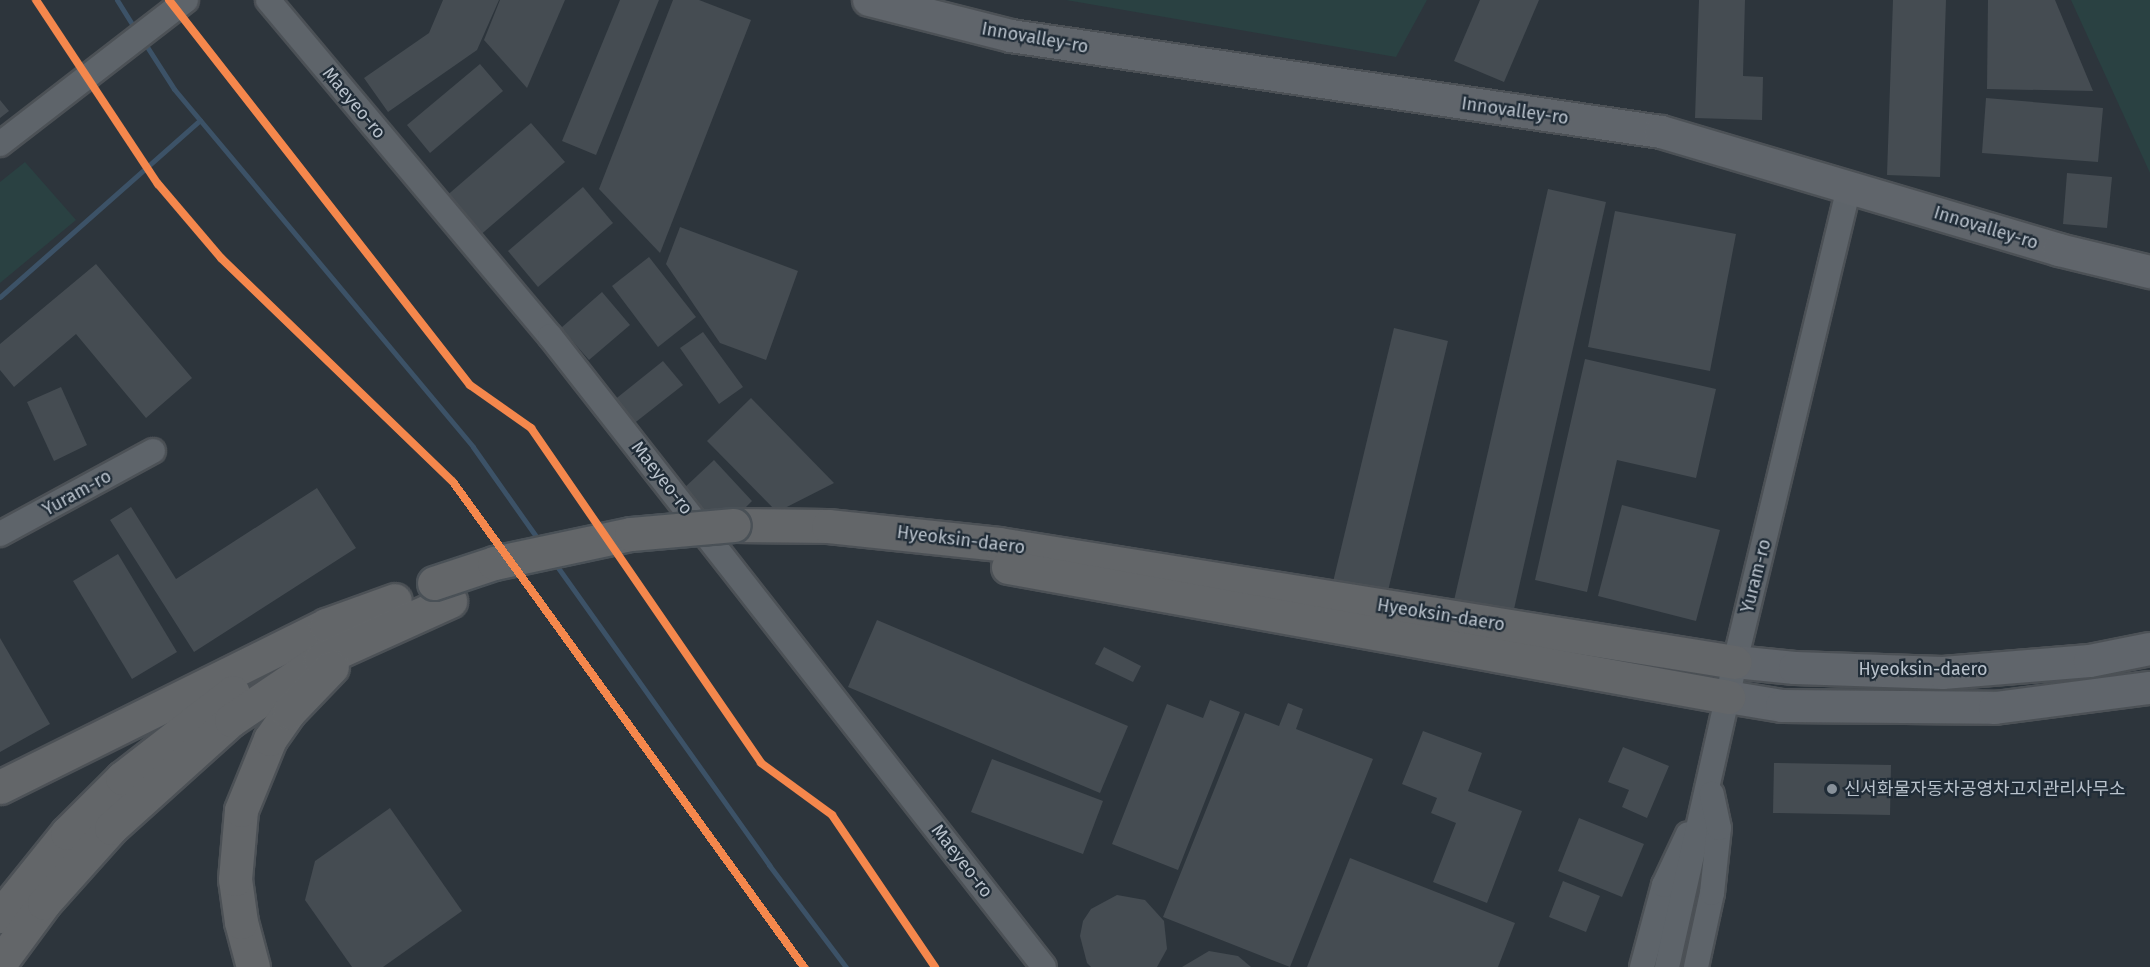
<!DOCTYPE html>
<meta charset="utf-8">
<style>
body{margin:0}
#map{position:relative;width:2150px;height:967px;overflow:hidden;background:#2d353c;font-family:"Fira Sans","Noto Sans KR",sans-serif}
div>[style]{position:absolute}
.green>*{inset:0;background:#2a4142}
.stream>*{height:5px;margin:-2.5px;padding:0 2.5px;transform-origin:2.5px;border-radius:2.5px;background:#3c5267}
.building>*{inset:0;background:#454c52}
.roads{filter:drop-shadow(2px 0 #4c5156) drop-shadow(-2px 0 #4c5156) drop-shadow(0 2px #4c5156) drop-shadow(0 -2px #4c5156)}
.minor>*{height:24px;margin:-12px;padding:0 12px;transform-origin:12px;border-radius:12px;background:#5e646a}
.major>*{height:32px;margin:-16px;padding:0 16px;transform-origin:16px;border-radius:16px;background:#60656b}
.highway>*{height:33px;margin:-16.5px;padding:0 16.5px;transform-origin:16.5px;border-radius:16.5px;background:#636669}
.bridges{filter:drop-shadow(2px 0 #4a5157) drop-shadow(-2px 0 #4a5157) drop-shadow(0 2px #4a5157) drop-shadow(0 -2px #4a5157)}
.highway-bridge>*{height:33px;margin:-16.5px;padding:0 16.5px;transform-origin:16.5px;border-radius:16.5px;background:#636669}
.cycleway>*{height:8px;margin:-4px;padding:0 4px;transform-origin:4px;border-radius:4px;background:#f5874c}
.dots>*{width:16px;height:16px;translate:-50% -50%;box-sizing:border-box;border:3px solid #202c37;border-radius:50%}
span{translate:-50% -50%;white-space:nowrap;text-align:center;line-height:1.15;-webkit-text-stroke:4.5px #202c37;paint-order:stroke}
.street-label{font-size:18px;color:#b9c2cc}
.poi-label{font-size:18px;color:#b9c2cc}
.left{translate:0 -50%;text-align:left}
</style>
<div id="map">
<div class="green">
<div style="clip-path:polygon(1066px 0,1427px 0,1396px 57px)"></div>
<div style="clip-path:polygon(2071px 0,2150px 0,2150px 173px)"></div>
<div style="clip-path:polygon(25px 162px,76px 220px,0 283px,0 182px)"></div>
</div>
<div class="stream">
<div style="left:117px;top:0;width:38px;rotate:58deg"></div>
<div style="left:144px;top:42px;width:56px;rotate:57.4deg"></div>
<div style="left:174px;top:89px;width:466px;rotate:50.1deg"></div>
<div style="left:473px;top:447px;width:116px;rotate:54.8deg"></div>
<div style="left:0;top:297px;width:267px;rotate:-41.5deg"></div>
<div style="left:554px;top:562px;width:372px;rotate:54.6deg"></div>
<div style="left:769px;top:865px;width:128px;rotate:53deg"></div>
</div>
<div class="building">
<div style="clip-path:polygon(443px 0,499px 0,477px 50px,388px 112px,364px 78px,429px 33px)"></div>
<div style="clip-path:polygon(500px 0,565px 0,527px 88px,484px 40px)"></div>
<div style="clip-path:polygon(620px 0,659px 0,596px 155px,562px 141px)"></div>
<div style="clip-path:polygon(673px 0,699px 0,751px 20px,660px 253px,599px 189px)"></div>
<div style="clip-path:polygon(1480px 0,1539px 0,1504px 82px,1454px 61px)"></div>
<div style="clip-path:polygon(1699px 0,1745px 0,1743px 76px,1763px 77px,1762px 120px,1695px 118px)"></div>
<div style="clip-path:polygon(1893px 0,1946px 0,1940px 177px,1887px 175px)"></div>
<div style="clip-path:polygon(1988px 0,2055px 0,2093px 91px,1987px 89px)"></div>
<div style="clip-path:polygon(480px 64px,503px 91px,430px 153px,407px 125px)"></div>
<div style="clip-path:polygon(1986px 98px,2103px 108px,2098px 162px,1982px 153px)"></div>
<div style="clip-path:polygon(0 100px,9px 111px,0 118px)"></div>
<div style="clip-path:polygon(531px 123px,565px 162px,478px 237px,444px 198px)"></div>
<div style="clip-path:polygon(2067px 173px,2112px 177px,2107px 228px,2063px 224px)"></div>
<div style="clip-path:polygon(583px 187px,613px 223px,538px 287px,508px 251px)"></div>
<div style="clip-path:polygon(1548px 189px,1606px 202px,1512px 618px,1453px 605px)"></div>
<div style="clip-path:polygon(1615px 211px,1736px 234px,1710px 371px,1588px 347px)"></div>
<div style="clip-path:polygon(680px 227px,798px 271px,766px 360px,720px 343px,666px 264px)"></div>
<div style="clip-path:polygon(649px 257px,696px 317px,658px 347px,612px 286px)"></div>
<div style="clip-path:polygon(96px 264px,192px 378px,146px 418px,76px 334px,14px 387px,0 370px,0 344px)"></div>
<div style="clip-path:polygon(602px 292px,630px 325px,589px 360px,561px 328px)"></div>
<div style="clip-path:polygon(1394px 328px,1448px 341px,1387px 595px,1333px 582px)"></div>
<div style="clip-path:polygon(703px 332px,743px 387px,719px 404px,680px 348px)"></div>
<div style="clip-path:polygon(1585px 359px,1716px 389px,1696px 478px,1617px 460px,1587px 592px,1535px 580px)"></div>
<div style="clip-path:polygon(663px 361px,683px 385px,632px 425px,613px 401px)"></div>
<div style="clip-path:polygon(61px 387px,87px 445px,54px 461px,27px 402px)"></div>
<div style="clip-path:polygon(751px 398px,834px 483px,777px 512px,707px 441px)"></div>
<div style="clip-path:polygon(714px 460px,752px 501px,742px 511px,704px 513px,682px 490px)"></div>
<div style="clip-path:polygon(317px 488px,356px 548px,194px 652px,110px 520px,131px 507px,176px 579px)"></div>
<div style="clip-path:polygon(1622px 505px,1720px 530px,1696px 621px,1598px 596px)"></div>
<div style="clip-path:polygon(118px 554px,177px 652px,132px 679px,73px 581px)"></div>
<div style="clip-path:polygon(877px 620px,1128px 726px,1100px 793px,848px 687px)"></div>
<div style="clip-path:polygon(0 638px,50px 724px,0 752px)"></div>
<div style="clip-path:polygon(1104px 647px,1141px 666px,1133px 682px,1095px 664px)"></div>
<div style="clip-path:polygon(1210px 700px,1240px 712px,1178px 870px,1112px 844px,1167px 704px,1203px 718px)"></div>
<div style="clip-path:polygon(1288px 703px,1303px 709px,1296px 729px,1373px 759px,1290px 967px,1163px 917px,1245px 713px,1279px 726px)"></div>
<div style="clip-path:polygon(1423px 731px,1482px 753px,1468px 791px,1522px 811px,1487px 903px,1433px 882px,1456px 823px,1431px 813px,1437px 798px,1402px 784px)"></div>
<div style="clip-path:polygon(1623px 747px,1669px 766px,1647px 818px,1622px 807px,1629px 790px,1608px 782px)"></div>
<div style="clip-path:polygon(992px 759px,1103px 801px,1083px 854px,971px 812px)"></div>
<div style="clip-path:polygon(1774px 763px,1891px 765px,1890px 815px,1773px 813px)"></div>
<div style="clip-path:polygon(390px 808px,462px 911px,383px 967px,352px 967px,305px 900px,315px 861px)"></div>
<div style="clip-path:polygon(1579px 818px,1644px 844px,1622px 897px,1558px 871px)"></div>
<div style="clip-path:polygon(1350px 858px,1515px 923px,1498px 967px,1307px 967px)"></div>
<div style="clip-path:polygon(1563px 881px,1600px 896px,1586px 932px,1549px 917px)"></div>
<div style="clip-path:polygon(1117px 895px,1145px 900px,1164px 921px,1167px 949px,1157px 967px,1091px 967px,1087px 963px,1080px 936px,1083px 921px,1091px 909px)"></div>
<div style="clip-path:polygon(1209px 951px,1238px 956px,1251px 967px,1182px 967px)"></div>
</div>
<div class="roads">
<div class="minor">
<div style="left:268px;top:0;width:439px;rotate:50deg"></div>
<div style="left:550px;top:336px;width:801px;rotate:51.94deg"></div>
<div style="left:0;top:144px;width:235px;rotate:-37.7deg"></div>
<div style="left:0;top:534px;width:174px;rotate:-28.5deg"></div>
<div style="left:1642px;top:967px;width:85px;rotate:-75deg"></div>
<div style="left:1664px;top:885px;width:56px;rotate:-64.8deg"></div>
<div style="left:1667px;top:967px;width:312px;rotate:-77.4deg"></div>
<div style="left:1735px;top:662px;width:488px;rotate:-76.5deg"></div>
<div style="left:1696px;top:967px;width:76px;rotate:-77.8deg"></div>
<div style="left:1712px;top:893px;width:65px;rotate:-83.9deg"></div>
<div style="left:1719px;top:828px;width:35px;rotate:-102deg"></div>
</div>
<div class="major">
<div style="left:869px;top:0;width:146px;rotate:14.2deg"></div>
<div style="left:1011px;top:36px;width:657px;rotate:8.4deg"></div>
<div style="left:1661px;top:132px;width:415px;rotate:16.5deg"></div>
<div style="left:2059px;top:250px;width:94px;rotate:13.6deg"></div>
<div style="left:1735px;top:662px;width:60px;rotate:5.7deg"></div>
<div style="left:1795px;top:668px;width:148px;rotate:1.9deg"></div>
<div style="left:1943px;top:673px;width:147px;rotate:-4.7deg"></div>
<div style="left:2090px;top:661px;width:61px;rotate:-11.3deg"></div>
<div style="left:1728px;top:697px;width:55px;rotate:9.5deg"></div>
<div style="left:1782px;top:706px;width:213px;rotate:0.5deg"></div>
<div style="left:1995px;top:708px;width:156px;rotate:-7.4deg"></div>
</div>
<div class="highway">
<div style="left:734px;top:525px;width:94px;rotate:0.6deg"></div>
<div style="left:828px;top:526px;width:172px;rotate:6deg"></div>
<div style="left:999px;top:544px;width:745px;rotate:9.11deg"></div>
<div style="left:1008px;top:567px;width:732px;rotate:10.23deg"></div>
<div style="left:0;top:787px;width:364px;rotate:-26.4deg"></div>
<div style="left:326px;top:625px;width:73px;rotate:-19.9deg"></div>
<div style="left:0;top:916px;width:107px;rotate:-51.1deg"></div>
<div style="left:67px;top:833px;width:78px;rotate:-45deg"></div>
<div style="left:122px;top:778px;width:140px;rotate:-37.8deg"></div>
<div style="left:0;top:963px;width:74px;rotate:-53.7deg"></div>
<div style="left:44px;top:903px;width:101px;rotate:-48.2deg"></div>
<div style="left:111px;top:828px;width:161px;rotate:-42deg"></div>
<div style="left:231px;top:720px;width:107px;rotate:-34deg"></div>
<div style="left:320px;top:660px;width:143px;rotate:-24.4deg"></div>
<div style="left:253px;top:967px;width:47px;rotate:-104.9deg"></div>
<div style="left:241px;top:922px;width:43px;rotate:-97.9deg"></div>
<div style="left:235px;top:879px;width:69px;rotate:-85deg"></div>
<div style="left:241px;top:810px;width:77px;rotate:-67.8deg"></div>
<div style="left:270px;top:739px;width:33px;rotate:-55deg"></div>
<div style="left:289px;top:712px;width:62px;rotate:-46.3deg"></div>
</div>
</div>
<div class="bridges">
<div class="highway-bridge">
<div style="left:434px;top:583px;width:63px;rotate:-18.4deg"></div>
<div style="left:494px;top:563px;width:140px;rotate:-12deg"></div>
<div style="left:631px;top:534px;width:103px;rotate:-5deg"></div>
</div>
</div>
<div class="cycleway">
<div style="left:36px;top:0;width:221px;rotate:56.5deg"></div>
<div style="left:158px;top:184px;width:97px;rotate:49.6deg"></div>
<div style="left:221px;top:258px;width:322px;rotate:44deg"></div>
<div style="left:453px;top:482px;width:599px;rotate:54.11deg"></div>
<div style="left:169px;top:0;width:489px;rotate:52deg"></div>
<div style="left:470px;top:385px;width:75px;rotate:35.2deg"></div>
<div style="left:531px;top:428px;width:406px;rotate:55.5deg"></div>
<div style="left:761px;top:763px;width:88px;rotate:36.2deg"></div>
<div style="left:832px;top:815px;width:184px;rotate:55.9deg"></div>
</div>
<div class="dots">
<div style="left:1832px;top:789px;background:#88919a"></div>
</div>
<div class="street-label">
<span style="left:1035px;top:38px;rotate:10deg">Innovalley-ro</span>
<span style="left:354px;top:103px;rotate:50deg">Maeyeo-ro</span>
<span style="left:1515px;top:111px;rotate:8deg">Innovalley-ro</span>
<span style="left:1986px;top:228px;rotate:17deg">Innovalley-ro</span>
<span style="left:662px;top:478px;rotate:52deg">Maeyeo-ro</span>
<span style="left:77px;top:493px;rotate:-29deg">Yuram-ro</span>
<span style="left:961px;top:540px;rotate:7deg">Hyeoksin-daero</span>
<span style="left:1756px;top:576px;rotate:-76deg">Yuram-ro</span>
<span style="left:1441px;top:615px;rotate:9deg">Hyeoksin-daero</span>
<span style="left:1923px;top:669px">Hyeoksin-daero</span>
<span style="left:962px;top:861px;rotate:52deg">Maeyeo-ro</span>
</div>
<div class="poi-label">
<span class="left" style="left:1844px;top:789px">신서화물자동차공영차고지관리사무소</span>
</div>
</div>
